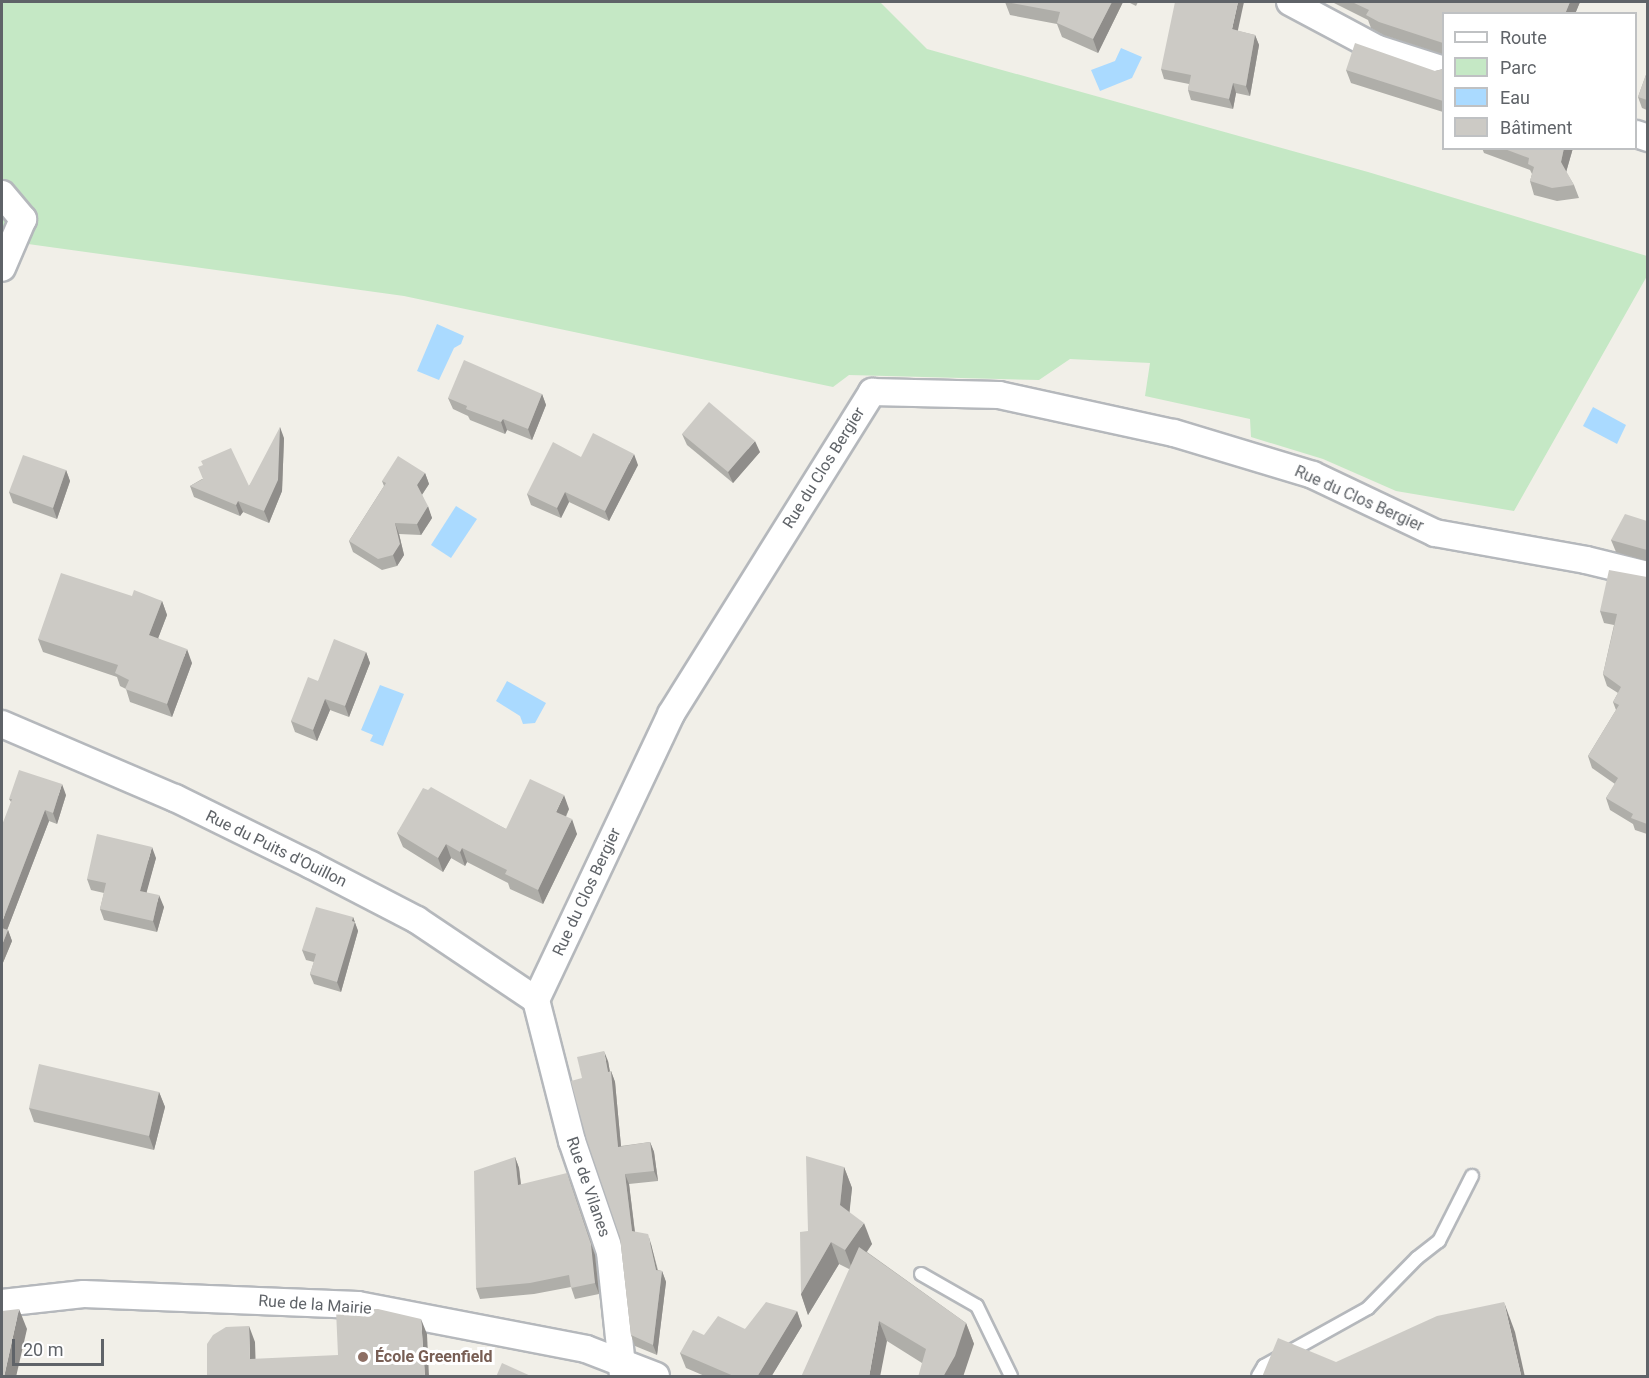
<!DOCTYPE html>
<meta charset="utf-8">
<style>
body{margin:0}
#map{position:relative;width:1649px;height:1378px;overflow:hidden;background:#f1efe8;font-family:Roboto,sans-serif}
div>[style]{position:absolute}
.green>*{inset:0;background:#c5e8c5}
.water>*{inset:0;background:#aadaff}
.roads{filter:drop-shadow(2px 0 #b5b8bc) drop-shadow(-2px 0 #b5b8bc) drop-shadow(0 2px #b5b8bc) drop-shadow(0 -2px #b5b8bc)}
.lane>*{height:12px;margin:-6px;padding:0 6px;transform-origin:6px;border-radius:6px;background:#fff}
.street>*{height:26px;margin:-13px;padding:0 13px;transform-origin:13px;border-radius:13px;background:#fff}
.wall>*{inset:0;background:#afaea9}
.shaded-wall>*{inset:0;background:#8f8d8a}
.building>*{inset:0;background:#cccac5}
.dots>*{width:16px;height:16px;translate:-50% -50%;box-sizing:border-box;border:3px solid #fff;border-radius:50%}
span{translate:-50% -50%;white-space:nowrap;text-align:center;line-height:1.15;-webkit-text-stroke:6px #fff;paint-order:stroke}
.street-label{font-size:16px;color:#5f6368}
.education-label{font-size:16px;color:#785e54;font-weight:700}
.left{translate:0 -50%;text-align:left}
.frame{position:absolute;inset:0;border:3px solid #5f6368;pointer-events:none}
.legend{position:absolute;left:1442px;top:12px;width:195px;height:138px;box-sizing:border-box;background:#fff;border:2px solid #bfc1c3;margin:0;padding:8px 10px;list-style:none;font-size:18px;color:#5f6368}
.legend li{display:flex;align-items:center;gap:12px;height:30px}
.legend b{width:30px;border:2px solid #bfc1c3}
.scale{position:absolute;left:12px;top:1339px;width:92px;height:27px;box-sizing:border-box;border:3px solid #5f6368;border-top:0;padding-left:8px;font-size:18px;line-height:21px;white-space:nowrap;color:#5f6368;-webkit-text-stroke:4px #fff;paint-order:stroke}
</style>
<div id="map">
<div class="green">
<div style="clip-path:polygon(2px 2px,880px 2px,927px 49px,1368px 172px,1647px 256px,1647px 276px,1514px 511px,1396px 491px,1323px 459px,1251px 437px,1250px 419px,1145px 396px,1150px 363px,1070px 359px,1039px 380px,849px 375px,833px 387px,404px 296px,28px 244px,2px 227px)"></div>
</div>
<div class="water">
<div style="clip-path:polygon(1121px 48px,1142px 57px,1132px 78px,1100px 91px,1091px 70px,1115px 61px)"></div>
<div style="clip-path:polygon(437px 324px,464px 336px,461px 344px,454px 348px,439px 380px,417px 371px)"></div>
<div style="clip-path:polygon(1593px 407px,1626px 425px,1617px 444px,1583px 426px)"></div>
<div style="clip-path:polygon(456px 506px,477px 519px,451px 558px,431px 545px)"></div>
<div style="clip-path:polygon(507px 681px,546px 703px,535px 723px,523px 724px,520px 716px,496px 701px)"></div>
<div style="clip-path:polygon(380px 685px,404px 694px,383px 746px,370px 741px,373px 735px,361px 730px)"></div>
</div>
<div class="roads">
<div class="lane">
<div style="left:921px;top:1274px;width:64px;rotate:29.7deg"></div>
<div style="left:977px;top:1306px;width:78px;rotate:64.1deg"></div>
<div style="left:1258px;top:1376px;width:12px;rotate:-59deg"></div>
<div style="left:1264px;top:1366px;width:119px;rotate:-29.1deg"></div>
<div style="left:1368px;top:1308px;width:70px;rotate:-45.6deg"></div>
<div style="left:1417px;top:1258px;width:28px;rotate:-38deg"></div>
<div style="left:1439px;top:1241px;width:73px;rotate:-63.1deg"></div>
</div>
<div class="street">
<div style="left:1290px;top:2px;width:100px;rotate:28.1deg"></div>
<div style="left:1378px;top:49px;width:69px;rotate:17.7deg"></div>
<div style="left:1636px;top:134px;width:13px;rotate:18deg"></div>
<div style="left:2px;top:194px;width:33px;rotate:50deg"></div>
<div style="left:23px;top:219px;width:53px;rotate:113.2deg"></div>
<div style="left:2px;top:724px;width:188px;rotate:23.2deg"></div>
<div style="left:175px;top:798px;width:152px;rotate:26.2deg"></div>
<div style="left:311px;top:865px;width:119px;rotate:27.4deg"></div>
<div style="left:417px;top:920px;width:143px;rotate:33.9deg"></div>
<div style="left:536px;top:1000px;width:316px;rotate:-64.7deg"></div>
<div style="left:671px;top:714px;width:380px;rotate:-58deg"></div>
<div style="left:872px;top:392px;width:127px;rotate:1.4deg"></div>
<div style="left:999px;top:395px;width:179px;rotate:12.3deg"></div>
<div style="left:1174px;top:433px;width:145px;rotate:16.8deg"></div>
<div style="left:1313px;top:475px;width:135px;rotate:25.4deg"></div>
<div style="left:1435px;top:533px;width:153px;rotate:10.1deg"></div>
<div style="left:1586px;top:560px;width:64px;rotate:13.6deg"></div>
<div style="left:536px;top:1000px;width:146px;rotate:75.7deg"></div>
<div style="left:572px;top:1141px;width:117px;rotate:71.1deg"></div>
<div style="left:610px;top:1252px;width:124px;rotate:84deg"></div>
<div style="left:2px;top:1303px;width:82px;rotate:-6.3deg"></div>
<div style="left:84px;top:1294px;width:274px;rotate:2.3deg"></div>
<div style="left:358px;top:1305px;width:232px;rotate:10.9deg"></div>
<div style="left:586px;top:1349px;width:75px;rotate:21.1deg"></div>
</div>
</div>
<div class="wall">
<div style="clip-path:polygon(1005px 2px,1123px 2px,1098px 53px,1062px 37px,1057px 24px,1010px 15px)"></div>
<div style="clip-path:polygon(1128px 2px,1138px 2px,1136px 6px)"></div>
<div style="clip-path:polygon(1333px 2px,1580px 2px,1575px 14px,1443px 14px,1443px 54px,1384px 35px,1371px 28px,1368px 20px,1334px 3px)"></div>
<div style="clip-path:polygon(1238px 31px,1255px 35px,1259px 45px,1250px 96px,1236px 93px,1233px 109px,1191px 100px,1188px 90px,1189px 84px,1164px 79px,1161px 69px)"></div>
<div style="clip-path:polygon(1443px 69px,1443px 112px,1351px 83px,1346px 70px,1435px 71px)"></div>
<div style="clip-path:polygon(1647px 72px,1647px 110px,1642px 108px,1638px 97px)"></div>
<div style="clip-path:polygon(1482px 148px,1573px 148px,1566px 172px,1574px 185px,1579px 198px,1557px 201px,1534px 195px,1530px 181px,1532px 174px,1530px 170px,1484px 153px)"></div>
<div style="clip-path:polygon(542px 394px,546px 405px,532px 440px,507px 430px,505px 434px,470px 420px,468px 416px,453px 409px,448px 398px)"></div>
<div style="clip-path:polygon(682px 434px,760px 452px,733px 483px,687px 445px)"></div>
<div style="clip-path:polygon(284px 438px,282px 491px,269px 523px,243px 512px,240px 516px,194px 497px,190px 486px,202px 479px,249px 486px)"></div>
<div style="clip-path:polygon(581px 457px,638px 465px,609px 521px,569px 502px,561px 518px,531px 505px,527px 494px)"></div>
<div style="clip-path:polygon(66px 470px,70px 481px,57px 519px,13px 503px,9px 492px)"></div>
<div style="clip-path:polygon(425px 473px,429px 484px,422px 495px,432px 518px,421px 535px,399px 534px,404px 555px,397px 566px,382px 570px,353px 552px,349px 541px,384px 486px,382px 481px)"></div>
<div style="clip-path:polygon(1647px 521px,1647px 561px,1616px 552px,1611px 540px)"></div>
<div style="clip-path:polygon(1647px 577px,1647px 834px,1635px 830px,1633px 824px,1610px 810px,1606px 798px,1615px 784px,1592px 768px,1588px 756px,1616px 710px,1613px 702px,1618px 693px,1607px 686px,1603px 674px,1614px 625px,1604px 623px,1600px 611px)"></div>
<div style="clip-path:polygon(132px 596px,162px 601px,167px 615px,158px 638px,192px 663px,172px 717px,130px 702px,126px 689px,120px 686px,117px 677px,43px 652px,38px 639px)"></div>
<div style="clip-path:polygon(366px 652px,370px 663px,349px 717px,330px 710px,317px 741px,295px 732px,291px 721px,318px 681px)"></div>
<div style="clip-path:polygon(428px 790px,506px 829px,569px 809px,566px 817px,577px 834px,543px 904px,510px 889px,508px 883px,467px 862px,465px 866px,451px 858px,443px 872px,403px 847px,397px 833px)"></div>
<div style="clip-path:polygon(66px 795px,57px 824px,49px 821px,7px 930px,8px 930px,12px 941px,2px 965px,11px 802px,9px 799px)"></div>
<div style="clip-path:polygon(156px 858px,146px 892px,164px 907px,157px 932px,104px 920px,100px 909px,104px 893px,91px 890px,87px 879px)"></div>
<div style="clip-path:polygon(353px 917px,358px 931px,341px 992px,314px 984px,310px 974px,314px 962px,306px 960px,302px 950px)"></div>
<div style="clip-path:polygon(608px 1061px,610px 1072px,611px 1071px,615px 1082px,621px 1146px,650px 1142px,654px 1152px,658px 1181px,629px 1184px,635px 1232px,651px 1244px,658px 1270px,662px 1271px,666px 1282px,657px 1355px,635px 1346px,631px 1335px,620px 1237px,582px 1078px)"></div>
<div style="clip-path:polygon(159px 1092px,165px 1107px,154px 1150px,34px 1122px,29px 1108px)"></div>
<div style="clip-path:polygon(515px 1157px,519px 1168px,521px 1184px,595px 1255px,599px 1294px,575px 1299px,571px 1287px,534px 1294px,480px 1299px,476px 1288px)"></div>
<div style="clip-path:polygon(844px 1167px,852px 1188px,849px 1212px,872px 1244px,867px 1252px,966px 1323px,974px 1344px,922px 1363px,887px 1341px,849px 1269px,839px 1264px,808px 1315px,801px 1294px,808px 1231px)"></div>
<div style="clip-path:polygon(797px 1311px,802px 1326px,771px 1377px,707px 1377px,686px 1368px,680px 1353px,704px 1335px,745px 1329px)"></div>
</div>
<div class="shaded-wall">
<div style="clip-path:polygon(1112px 2px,1123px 2px,1098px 53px,1093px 39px)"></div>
<div style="clip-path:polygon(1238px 2px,1244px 2px,1236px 39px,1232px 29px)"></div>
<div style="clip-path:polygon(1570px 2px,1580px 2px,1575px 14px,1565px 14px)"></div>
<div style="clip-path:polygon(1255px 35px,1259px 45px,1250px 96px,1246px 86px)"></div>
<div style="clip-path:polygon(1233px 83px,1236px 93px,1233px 109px,1229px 99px)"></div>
<div style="clip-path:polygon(1564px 148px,1573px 148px,1565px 176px,1561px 162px)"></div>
<div style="clip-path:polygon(542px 394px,546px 405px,532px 440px,528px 429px)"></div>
<div style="clip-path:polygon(503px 419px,507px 430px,505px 434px,501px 422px)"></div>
<div style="clip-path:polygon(280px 427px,284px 438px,282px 491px,269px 523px,264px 511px)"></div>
<div style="clip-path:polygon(755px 441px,760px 452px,733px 483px,728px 472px)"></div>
<div style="clip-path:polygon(634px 454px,638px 465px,609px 521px,605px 511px)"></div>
<div style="clip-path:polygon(66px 470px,70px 481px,57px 519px,53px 508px)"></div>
<div style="clip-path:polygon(425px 473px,429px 484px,421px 496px,417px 485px)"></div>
<div style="clip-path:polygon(565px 492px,569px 502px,561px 518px,557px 508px)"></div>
<div style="clip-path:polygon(238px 501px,243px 512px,240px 516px,236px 505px)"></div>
<div style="clip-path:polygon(428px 506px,432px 518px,421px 535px,417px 524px)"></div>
<div style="clip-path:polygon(395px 523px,399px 534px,404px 555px,397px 566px,393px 555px)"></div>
<div style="clip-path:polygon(162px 601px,167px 615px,154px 649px,149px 635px)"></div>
<div style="clip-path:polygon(187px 649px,192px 663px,172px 717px,167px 704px)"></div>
<div style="clip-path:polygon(366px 652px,370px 663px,349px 717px,345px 706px)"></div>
<div style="clip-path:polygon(325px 699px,330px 710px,317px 741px,313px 730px)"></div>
<div style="clip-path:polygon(62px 784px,66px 795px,57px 824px,53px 813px)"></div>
<div style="clip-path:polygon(564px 795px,569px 809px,561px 826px,556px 812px)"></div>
<div style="clip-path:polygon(45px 810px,49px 821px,4px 938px,2px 932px,2px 922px)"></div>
<div style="clip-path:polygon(572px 819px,577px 834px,543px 904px,538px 890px)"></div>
<div style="clip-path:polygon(446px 844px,451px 858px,443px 872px,438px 858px)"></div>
<div style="clip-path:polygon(152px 847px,156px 858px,144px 902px,140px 891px)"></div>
<div style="clip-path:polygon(462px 848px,467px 862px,465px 866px,460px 852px)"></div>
<div style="clip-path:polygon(159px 895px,164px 907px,157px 932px,153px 921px)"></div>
<div style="clip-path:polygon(353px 917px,358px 931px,341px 992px,337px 982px)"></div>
<div style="clip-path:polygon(8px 930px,12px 941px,2px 965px,2px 945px)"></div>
<div style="clip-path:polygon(604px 1051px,608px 1061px,611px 1078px,611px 1071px,615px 1082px,622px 1157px,618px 1147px,608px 1072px)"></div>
<div style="clip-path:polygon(159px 1092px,165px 1107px,154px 1150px,149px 1136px)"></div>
<div style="clip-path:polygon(650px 1142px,654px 1152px,658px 1181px,654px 1171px)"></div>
<div style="clip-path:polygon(515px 1157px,519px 1168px,522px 1196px,518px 1185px)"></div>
<div style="clip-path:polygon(844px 1167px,852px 1188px,848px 1227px,840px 1205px)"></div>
<div style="clip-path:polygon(567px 1173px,595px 1255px,599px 1294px,595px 1283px)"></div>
<div style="clip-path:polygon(625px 1174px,629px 1184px,636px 1242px,632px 1231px)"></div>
<div style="clip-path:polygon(864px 1223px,872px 1244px,853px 1271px,845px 1250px)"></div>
<div style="clip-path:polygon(648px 1234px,651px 1244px,660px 1281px,656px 1270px)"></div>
<div style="clip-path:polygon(831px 1242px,839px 1264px,808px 1315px,801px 1294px)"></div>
<div style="clip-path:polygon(662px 1271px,666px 1282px,657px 1355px,653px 1345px)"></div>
<div style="clip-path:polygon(1504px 1302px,1515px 1332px,1525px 1377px,1522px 1377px,1521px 1375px)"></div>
<div style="clip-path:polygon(19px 1309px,27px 1329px,16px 1377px,4px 1377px)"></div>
<div style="clip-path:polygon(797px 1311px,802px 1326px,771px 1377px,757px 1377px)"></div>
<div style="clip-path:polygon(421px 1319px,427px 1334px,429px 1377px,425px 1377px)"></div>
<div style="clip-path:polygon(879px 1321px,887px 1341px,880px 1377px,869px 1377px)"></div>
<div style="clip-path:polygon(966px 1323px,974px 1344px,963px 1377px,943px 1377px)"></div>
<div style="clip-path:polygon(249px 1326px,255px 1342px,256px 1375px,250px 1359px)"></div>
</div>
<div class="building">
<div style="clip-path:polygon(1006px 2px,1112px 2px,1093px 39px,1057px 23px,1060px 12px)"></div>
<div style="clip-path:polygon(1175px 2px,1238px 2px,1232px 29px,1255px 35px,1246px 86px,1233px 83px,1229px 99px,1188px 90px,1191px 75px,1161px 69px)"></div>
<div style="clip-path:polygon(1352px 2px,1570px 2px,1565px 14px,1443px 14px,1443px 43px,1379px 22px,1366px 15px,1369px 10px)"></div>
<div style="clip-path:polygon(1355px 43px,1435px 71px,1443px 69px,1443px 101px,1346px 70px)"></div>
<div style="clip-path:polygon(1647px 72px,1647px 100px,1638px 97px)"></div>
<div style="clip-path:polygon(1502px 148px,1564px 148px,1561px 162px,1574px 185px,1552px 188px,1530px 181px,1534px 167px,1528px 164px,1529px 158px)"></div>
<div style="clip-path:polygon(464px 360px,542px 394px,528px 429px,503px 419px,501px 422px,466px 409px,467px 406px,448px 398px)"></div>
<div style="clip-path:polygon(709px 402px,755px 441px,728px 472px,682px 434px)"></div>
<div style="clip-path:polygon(280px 427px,278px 480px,264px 511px,238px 501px,236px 505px,190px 486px,203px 479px,198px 467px,203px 465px,201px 461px,231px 448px,249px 486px)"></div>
<div style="clip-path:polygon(593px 433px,634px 454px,605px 511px,565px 492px,557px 508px,527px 494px,553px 442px,581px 457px)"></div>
<div style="clip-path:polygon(23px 455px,66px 470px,53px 508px,9px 492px)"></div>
<div style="clip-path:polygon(398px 456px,425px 473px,417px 485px,428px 506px,417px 524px,395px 523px,400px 544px,393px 555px,378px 559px,349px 541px,386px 483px,382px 481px)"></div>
<div style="clip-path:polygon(1625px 514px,1647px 521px,1647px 550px,1611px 540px)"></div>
<div style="clip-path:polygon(1609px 570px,1647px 577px,1647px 824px,1631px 818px,1633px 814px,1606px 798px,1618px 778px,1588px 756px,1619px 705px,1613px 702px,1621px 687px,1603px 674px,1617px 614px,1600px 611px)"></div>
<div style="clip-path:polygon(61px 573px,132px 596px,134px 590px,162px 601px,149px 635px,187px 649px,167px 704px,125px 689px,129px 680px,115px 673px,118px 665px,38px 639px)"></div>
<div style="clip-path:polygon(334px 639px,366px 652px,345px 706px,325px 699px,313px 730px,291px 721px,308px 677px,318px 681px)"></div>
<div style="clip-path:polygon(19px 770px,62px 784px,53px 813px,45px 810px,2px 922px,2px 825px,12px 799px,9px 799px)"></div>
<div style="clip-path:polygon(530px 779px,564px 795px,556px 812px,572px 819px,538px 890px,505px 874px,507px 870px,462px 848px,460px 852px,446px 844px,438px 858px,397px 833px,423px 788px,428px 790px,431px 787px,506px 829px)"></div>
<div style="clip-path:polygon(97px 834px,152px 847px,140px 891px,159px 895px,153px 921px,100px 909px,106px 883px,87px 879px)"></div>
<div style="clip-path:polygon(316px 907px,353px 917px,352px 921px,355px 922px,337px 982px,310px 974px,316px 954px,302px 950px)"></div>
<div style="clip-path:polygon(2px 928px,8px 930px,2px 945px)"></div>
<div style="clip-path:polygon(604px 1051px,608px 1072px,611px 1071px,618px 1147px,650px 1142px,654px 1171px,625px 1174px,632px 1231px,648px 1234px,656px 1270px,662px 1271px,653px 1345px,631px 1335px,620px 1237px,587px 1140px,571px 1081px,582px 1078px,577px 1057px)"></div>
<div style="clip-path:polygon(39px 1064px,159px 1092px,149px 1136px,29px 1108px)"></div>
<div style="clip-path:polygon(806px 1156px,844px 1167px,840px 1205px,864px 1223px,845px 1250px,831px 1242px,801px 1294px,800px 1232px,808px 1231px)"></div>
<div style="clip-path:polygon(515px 1157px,518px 1185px,567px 1173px,591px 1244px,595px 1283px,571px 1288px,569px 1275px,530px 1283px,476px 1288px,474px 1171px)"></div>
<div style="clip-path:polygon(859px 1247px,966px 1323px,955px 1356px,943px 1377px,918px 1377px,926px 1349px,879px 1321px,869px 1377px,801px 1377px)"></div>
<div style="clip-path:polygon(766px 1302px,797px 1311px,757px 1377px,736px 1377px,680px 1353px,693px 1330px,704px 1335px,718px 1316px,745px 1329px)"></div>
<div style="clip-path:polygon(1504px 1302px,1521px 1375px,1516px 1377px,1262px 1377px,1278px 1338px,1336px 1362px,1437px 1316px)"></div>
<div style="clip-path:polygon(19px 1309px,4px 1377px,2px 1377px,2px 1311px)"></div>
<div style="clip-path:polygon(378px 1309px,421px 1319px,425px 1377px,207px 1377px,207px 1344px,213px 1335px,226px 1327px,249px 1326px,250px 1359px,338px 1355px,336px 1310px)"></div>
<div style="clip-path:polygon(502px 1363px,533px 1377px,496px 1377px)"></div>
</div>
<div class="dots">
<div style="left:363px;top:1357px;background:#8d6e63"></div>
</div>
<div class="street-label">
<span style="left:824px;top:468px;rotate:-58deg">Rue du Clos Bergier</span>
<span style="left:1359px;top:499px;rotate:24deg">Rue du Clos Bergier</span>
<span style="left:276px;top:849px;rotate:26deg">Rue du Puits d'Ouillon</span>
<span style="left:587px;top:892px;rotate:-65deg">Rue du Clos Bergier</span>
<span style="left:588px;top:1187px;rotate:71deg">Rue de Vilanes</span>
<span style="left:315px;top:1305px;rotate:4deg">Rue de la Mairie</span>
</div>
<div class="education-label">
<span class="left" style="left:375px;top:1357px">École Greenfield</span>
</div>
<div class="frame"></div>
<ul class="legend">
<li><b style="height:8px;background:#fff"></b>Route</li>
<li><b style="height:16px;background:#c5e8c5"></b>Parc</li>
<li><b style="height:16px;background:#aadaff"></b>Eau</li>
<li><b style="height:16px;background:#cccac5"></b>Bâtiment</li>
</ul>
<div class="scale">20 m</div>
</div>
